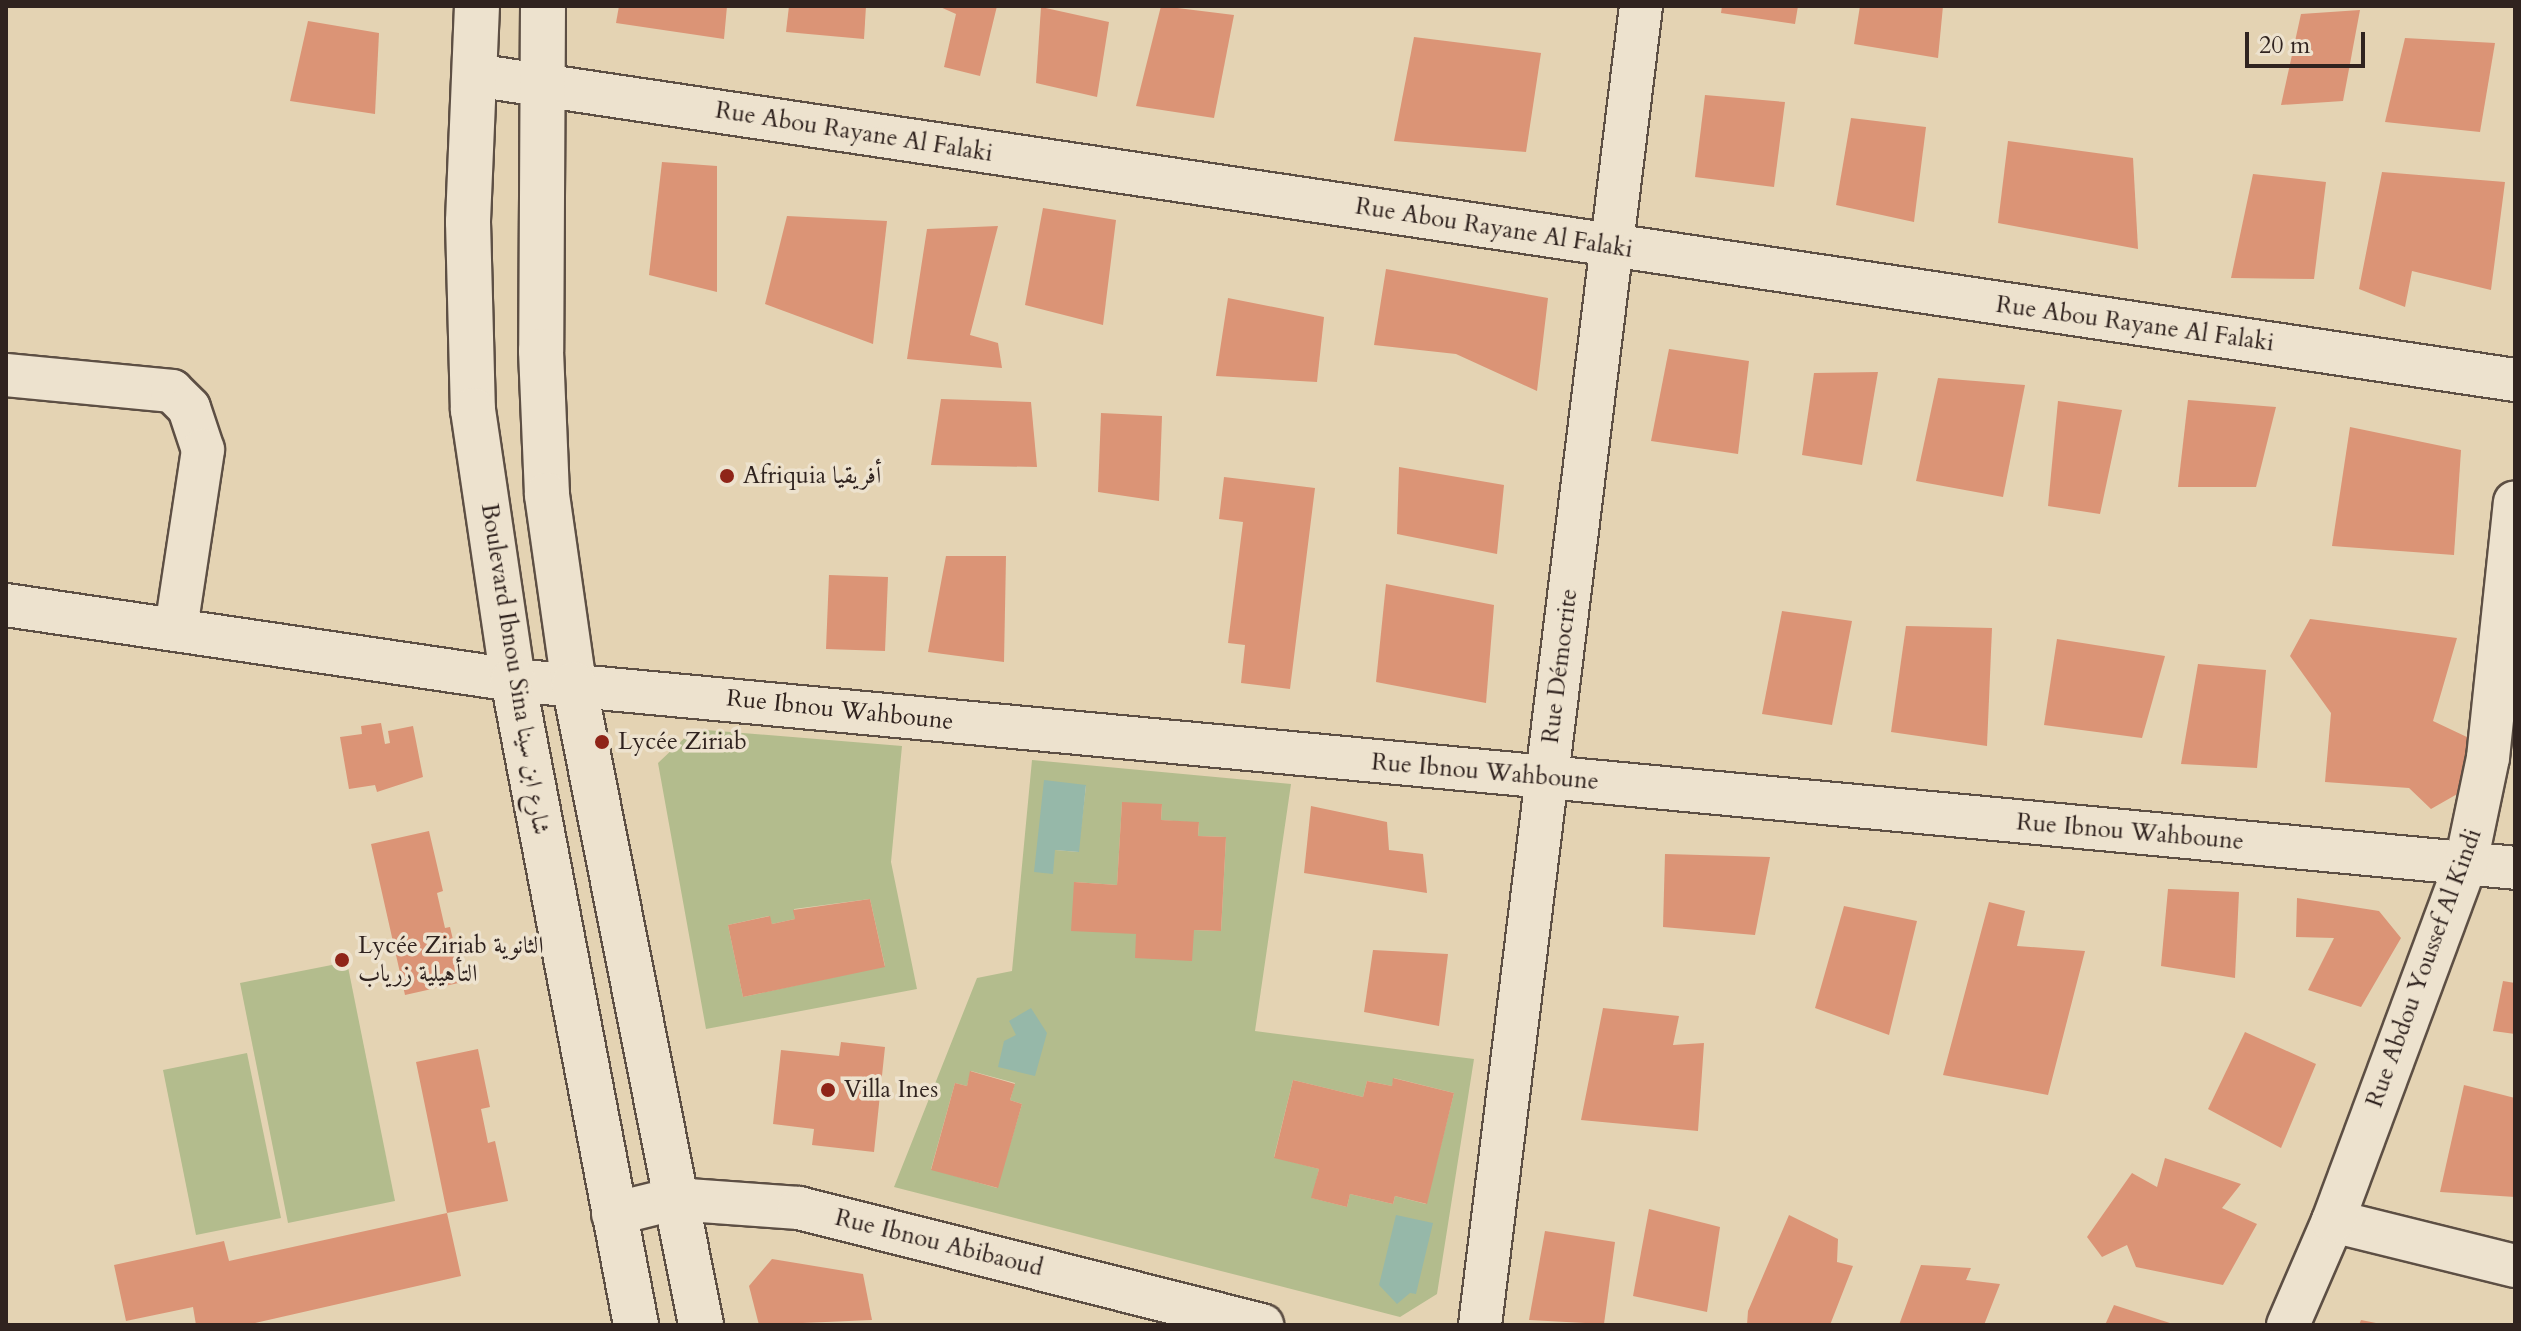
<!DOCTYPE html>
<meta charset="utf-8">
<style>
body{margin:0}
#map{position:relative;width:2521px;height:1331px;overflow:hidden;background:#e4d3b3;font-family:Cardo,Amiri,serif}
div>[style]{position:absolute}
.green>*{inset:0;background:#b3bc8d}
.water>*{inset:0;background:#96b8a9}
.building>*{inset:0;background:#db9476}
.roads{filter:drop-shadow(2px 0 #5d4f44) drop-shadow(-2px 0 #5d4f44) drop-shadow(0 2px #5d4f44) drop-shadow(0 -2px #5d4f44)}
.street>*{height:42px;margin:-21px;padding:0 21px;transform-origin:21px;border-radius:21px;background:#ede2ce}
.secondary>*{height:44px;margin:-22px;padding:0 22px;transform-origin:22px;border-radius:22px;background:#ede2ce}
.dots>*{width:22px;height:22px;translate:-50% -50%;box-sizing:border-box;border:4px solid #ede2ce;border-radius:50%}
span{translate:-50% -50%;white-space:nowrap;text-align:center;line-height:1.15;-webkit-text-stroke:7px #ede2ce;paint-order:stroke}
.street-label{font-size:24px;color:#30231f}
.poi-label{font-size:24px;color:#30231f}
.left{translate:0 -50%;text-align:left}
.frame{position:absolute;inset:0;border:8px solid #30231f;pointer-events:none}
.scale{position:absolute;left:2245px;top:32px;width:120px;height:36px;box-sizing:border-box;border:4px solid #30231f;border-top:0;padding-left:10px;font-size:24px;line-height:28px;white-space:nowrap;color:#30231f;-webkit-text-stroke:6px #ede2ce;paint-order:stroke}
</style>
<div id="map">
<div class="green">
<div style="clip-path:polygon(evenodd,694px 729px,902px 746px,891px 862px,917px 989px,706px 1029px,658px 763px,694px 729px,870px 899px,885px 966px,743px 997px,728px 925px,769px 916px,772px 924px,795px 919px,794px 909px,870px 899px)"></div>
<div style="clip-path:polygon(evenodd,1032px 760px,1291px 784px,1255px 1031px,1474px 1059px,1437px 1294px,1400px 1317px,894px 1187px,977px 978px,1012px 971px,1032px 760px,1044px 781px,1086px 786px,1078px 852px,1055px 850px,1044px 781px,1032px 760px,1122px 803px,1162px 805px,1161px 820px,1199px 823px,1198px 836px,1226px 837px,1221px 931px,1194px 930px,1074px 882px,1117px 885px,1122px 803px,1032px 760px,971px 1071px,1015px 1083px,1010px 1100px,1022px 1104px,997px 1188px,931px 1169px,955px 1083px,967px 1086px,971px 1071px,1032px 760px,1394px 1078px,1454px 1093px,1426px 1204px,1395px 1196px,1393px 1204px,1350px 1194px,1347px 1207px,1312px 1198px,1319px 1169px,1274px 1157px,1293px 1080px,1363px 1097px,1367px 1081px,1392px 1086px,1394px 1078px)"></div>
<div style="clip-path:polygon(347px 962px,395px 1201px,288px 1223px,240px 983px)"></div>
<div style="clip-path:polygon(247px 1053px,281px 1218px,196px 1235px,163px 1070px)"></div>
</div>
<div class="water">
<div style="clip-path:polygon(1044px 780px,1086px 785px,1079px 852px,1055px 850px,1053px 874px,1034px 872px)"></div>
<div style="clip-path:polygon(1031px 1008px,1047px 1033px,1035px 1076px,998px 1067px,1004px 1041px,1016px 1035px,1009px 1021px)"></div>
<div style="clip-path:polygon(1396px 1215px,1433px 1223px,1416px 1294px,1410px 1293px,1397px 1304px,1379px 1285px)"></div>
</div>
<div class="building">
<div style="clip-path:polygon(619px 6px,727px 6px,724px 39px,616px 23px)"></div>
<div style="clip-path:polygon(789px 6px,866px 6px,864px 39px,786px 32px)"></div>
<div style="clip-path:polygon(938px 6px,997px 6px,980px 76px,944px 67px,956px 14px)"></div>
<div style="clip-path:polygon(1161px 6px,1234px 15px,1214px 118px,1136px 106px)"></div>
<div style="clip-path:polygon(1722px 6px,1798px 6px,1795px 24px,1721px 13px)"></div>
<div style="clip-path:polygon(1860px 6px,1943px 6px,1938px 58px,1854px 44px)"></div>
<div style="clip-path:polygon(1041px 7px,1109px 22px,1097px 97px,1036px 83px)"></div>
<div style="clip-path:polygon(2360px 10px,2343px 101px,2281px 105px,2301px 14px)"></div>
<div style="clip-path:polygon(308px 21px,379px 33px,375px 114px,290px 101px)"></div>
<div style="clip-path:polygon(1414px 37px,1541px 53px,1526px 152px,1394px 141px)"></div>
<div style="clip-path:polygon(2405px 38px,2495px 43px,2480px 132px,2385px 122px)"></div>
<div style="clip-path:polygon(1705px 95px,1785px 102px,1774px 187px,1695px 177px)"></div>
<div style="clip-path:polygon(1851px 118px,1926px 127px,1914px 222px,1836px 205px)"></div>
<div style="clip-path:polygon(2008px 141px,2133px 158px,2138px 249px,1998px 223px)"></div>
<div style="clip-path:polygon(662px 162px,717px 166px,717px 292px,649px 275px)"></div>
<div style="clip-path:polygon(2382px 172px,2505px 182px,2491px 290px,2412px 271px,2405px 307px,2359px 289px)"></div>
<div style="clip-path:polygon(2253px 174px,2326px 182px,2314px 279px,2231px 278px)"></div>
<div style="clip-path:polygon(1043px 208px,1116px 220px,1103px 325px,1025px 305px)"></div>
<div style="clip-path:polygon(787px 216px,887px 221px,873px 344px,765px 304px)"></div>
<div style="clip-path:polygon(998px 226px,970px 335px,998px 343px,1002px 368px,907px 359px,927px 229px)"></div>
<div style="clip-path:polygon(1386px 269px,1548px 298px,1537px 391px,1456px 354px,1374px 345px)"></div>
<div style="clip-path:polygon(1228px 298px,1324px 317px,1317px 382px,1216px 376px)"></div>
<div style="clip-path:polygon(1669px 349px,1749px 361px,1738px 454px,1651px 441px)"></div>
<div style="clip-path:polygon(1878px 372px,1862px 465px,1802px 455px,1814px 373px)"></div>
<div style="clip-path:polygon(1938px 378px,2025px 385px,2003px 497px,1916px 481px)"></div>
<div style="clip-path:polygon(941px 399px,1031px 402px,1037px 467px,931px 465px)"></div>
<div style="clip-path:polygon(2188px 400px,2276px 407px,2256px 487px,2178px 487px)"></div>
<div style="clip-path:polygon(2058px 401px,2122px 410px,2100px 514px,2048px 506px)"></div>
<div style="clip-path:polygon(1101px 413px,1162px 416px,1159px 501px,1098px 492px)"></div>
<div style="clip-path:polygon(2350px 427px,2461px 450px,2454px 555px,2332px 546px)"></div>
<div style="clip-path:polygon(1399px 467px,1504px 485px,1497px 554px,1397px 534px)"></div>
<div style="clip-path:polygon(1224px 477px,1315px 488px,1290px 689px,1241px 683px,1245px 645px,1228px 643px,1243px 522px,1219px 519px)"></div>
<div style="clip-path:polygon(946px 556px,1006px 556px,1004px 662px,928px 652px)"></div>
<div style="clip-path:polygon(829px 575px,888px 577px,885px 651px,826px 649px)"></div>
<div style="clip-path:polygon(1386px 584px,1494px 605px,1486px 703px,1376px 682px)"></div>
<div style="clip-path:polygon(1782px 611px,1852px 621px,1832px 725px,1762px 714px)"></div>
<div style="clip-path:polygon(2310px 619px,2457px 638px,2433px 721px,2469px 738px,2466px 789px,2431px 809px,2409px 788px,2325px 782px,2331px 713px,2290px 656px)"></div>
<div style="clip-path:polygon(1906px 626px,1992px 628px,1987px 746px,1891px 732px)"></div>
<div style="clip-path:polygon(2057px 639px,2165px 656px,2142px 738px,2044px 725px)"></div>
<div style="clip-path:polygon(2198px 664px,2266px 670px,2257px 768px,2181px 764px)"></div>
<div style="clip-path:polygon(381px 723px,385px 744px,390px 743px,388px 731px,413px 726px,423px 777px,377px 792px,375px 785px,349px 789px,340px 737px,362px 734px,361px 726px)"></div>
<div style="clip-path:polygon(1122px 802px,1162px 804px,1161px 820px,1199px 822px,1198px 836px,1226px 837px,1221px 931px,1194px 930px,1192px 961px,1135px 958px,1136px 934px,1071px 931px,1074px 882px,1117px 885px)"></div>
<div style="clip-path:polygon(1311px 806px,1387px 822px,1389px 850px,1423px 854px,1427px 893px,1304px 873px)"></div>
<div style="clip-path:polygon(429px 831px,443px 891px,437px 893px,445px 928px,450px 927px,463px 982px,405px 995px,371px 844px)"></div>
<div style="clip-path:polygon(1665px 854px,1770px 857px,1755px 935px,1663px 927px)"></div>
<div style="clip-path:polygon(2168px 889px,2239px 892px,2235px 978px,2161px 966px)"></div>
<div style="clip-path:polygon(2297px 898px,2379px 911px,2401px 938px,2361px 1007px,2308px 990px,2334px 938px,2296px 937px)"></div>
<div style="clip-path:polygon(870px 899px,885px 967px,743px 997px,728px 925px,770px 916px,772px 924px,795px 919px,793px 910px)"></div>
<div style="clip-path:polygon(1989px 902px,2025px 911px,2017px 946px,2085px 951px,2048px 1095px,1943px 1075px)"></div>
<div style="clip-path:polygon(1844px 906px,1917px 921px,1889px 1035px,1815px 1008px)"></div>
<div style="clip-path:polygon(1373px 950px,1448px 954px,1439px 1026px,1364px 1012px)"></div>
<div style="clip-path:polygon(2503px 981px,2515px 983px,2515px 1034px,2493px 1031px)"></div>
<div style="clip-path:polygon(1603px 1008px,1679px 1016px,1673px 1045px,1704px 1043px,1698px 1131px,1581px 1120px)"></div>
<div style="clip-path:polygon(2245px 1032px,2316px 1064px,2281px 1148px,2208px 1109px)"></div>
<div style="clip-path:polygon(841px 1042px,885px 1047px,874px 1152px,812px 1145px,814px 1129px,773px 1124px,781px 1050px,839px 1056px)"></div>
<div style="clip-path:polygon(478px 1049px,490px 1107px,481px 1109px,488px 1143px,495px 1141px,508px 1201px,447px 1213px,416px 1062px)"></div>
<div style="clip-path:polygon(970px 1071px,1015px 1084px,1010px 1100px,1022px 1104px,998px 1188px,931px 1170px,955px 1083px,967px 1086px)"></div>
<div style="clip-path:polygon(1393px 1078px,1454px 1093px,1427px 1204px,1395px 1196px,1393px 1204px,1350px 1194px,1347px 1207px,1311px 1198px,1319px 1169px,1274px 1158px,1293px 1080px,1363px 1097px,1367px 1081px,1392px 1086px)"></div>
<div style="clip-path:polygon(2464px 1085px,2515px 1098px,2515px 1197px,2440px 1192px)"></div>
<div style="clip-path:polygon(2165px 1158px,2241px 1184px,2222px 1208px,2257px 1224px,2223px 1285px,2136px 1267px,2127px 1245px,2102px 1257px,2087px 1237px,2132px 1173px,2157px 1187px)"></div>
<div style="clip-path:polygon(1649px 1209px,1720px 1227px,1707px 1312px,1633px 1296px)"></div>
<div style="clip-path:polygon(447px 1213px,461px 1276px,246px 1325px,196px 1325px,193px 1307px,126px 1321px,114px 1265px,224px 1241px,229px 1261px)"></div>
<div style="clip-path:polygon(1789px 1215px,1838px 1239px,1837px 1262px,1853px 1266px,1830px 1325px,1747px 1325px,1748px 1311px)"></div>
<div style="clip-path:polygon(1545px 1231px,1615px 1242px,1604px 1324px,1529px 1320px)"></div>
<div style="clip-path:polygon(772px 1259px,863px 1274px,872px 1320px,759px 1325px,749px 1286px)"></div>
<div style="clip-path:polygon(1921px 1265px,1971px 1268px,1966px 1280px,2000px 1284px,1984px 1325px,1899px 1325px)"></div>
<div style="clip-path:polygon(2114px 1305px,2173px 1324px,2173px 1325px,2105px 1325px)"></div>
<div style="clip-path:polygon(2361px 1320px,2381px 1324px,2381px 1325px,2359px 1325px)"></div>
</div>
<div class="roads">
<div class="street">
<div style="left:474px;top:75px;width:2064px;rotate:8.5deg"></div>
<div style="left:6px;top:375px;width:167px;rotate:5.5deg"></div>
<div style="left:172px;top:391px;width:24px;rotate:45deg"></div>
<div style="left:189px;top:408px;width:44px;rotate:71.6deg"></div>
<div style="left:203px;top:450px;width:181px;rotate:98.6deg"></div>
<div style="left:6px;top:605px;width:513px;rotate:8.41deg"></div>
<div style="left:513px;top:680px;width:2011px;rotate:5.36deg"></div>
<div style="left:613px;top:1214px;width:63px;rotate:-13.8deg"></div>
<div style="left:674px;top:1199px;width:125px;rotate:4.1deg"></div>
<div style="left:799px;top:1208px;width:478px;rotate:14.2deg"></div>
<div style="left:2333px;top:1221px;width:187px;rotate:13.9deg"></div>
<div style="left:1480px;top:1325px;width:1329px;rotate:-83.04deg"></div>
<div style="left:2288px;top:1325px;width:113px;rotate:-66.6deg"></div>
<div style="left:2333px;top:1221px;width:382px;rotate:-69.6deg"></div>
<div style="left:2466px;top:863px;width:107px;rotate:-78.2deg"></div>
<div style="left:2488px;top:758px;width:257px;rotate:-84deg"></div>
</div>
<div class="secondary">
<div style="left:477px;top:6px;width:216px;rotate:92.4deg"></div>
<div style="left:468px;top:222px;width:188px;rotate:88.5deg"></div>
<div style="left:473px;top:410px;width:273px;rotate:81.6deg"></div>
<div style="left:513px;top:680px;width:657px;rotate:79.2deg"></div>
<div style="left:543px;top:6px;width:345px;rotate:90.3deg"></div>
<div style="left:541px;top:351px;width:144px;rotate:87.6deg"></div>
<div style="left:547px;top:495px;width:191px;rotate:81.9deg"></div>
<div style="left:574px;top:684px;width:653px;rotate:78.79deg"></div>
</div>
</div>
<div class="dots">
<div style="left:727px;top:476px;background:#8f2418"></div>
<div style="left:602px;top:742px;background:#8f2418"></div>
<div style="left:342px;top:960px;background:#8f2418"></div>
<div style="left:828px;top:1090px;background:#8f2418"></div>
</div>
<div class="street-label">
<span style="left:854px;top:132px;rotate:9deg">Rue Abou Rayane Al Falaki</span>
<span style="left:1494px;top:228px;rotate:9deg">Rue Abou Rayane Al Falaki</span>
<span style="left:2135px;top:324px;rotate:8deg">Rue Abou Rayane Al Falaki</span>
<span style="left:1560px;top:666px;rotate:-83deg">Rue Démocrite</span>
<span style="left:515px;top:669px;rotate:81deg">Boulevard Ibnou Sina شارع ابن سينا</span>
<span style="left:840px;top:710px;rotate:6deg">Rue Ibnou Wahboune</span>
<span style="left:1485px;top:772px;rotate:5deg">Rue Ibnou Wahboune</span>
<span style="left:2130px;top:832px;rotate:5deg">Rue Ibnou Wahboune</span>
<span style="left:2424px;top:968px;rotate:-70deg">Rue Abdou Youssef Al Kindi</span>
<span style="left:939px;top:1243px;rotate:14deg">Rue Ibnou Abibaoud</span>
</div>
<div class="poi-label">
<span class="left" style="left:743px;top:476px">Afriquia أفريقيا</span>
<span class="left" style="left:618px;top:742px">Lycée Ziriab</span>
<span class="left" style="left:358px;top:960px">Lycée Ziriab الثانوية<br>التأهيلية زرياب</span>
<span class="left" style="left:844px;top:1090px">Villa Ines</span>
</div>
<div class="frame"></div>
<div class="scale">20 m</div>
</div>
